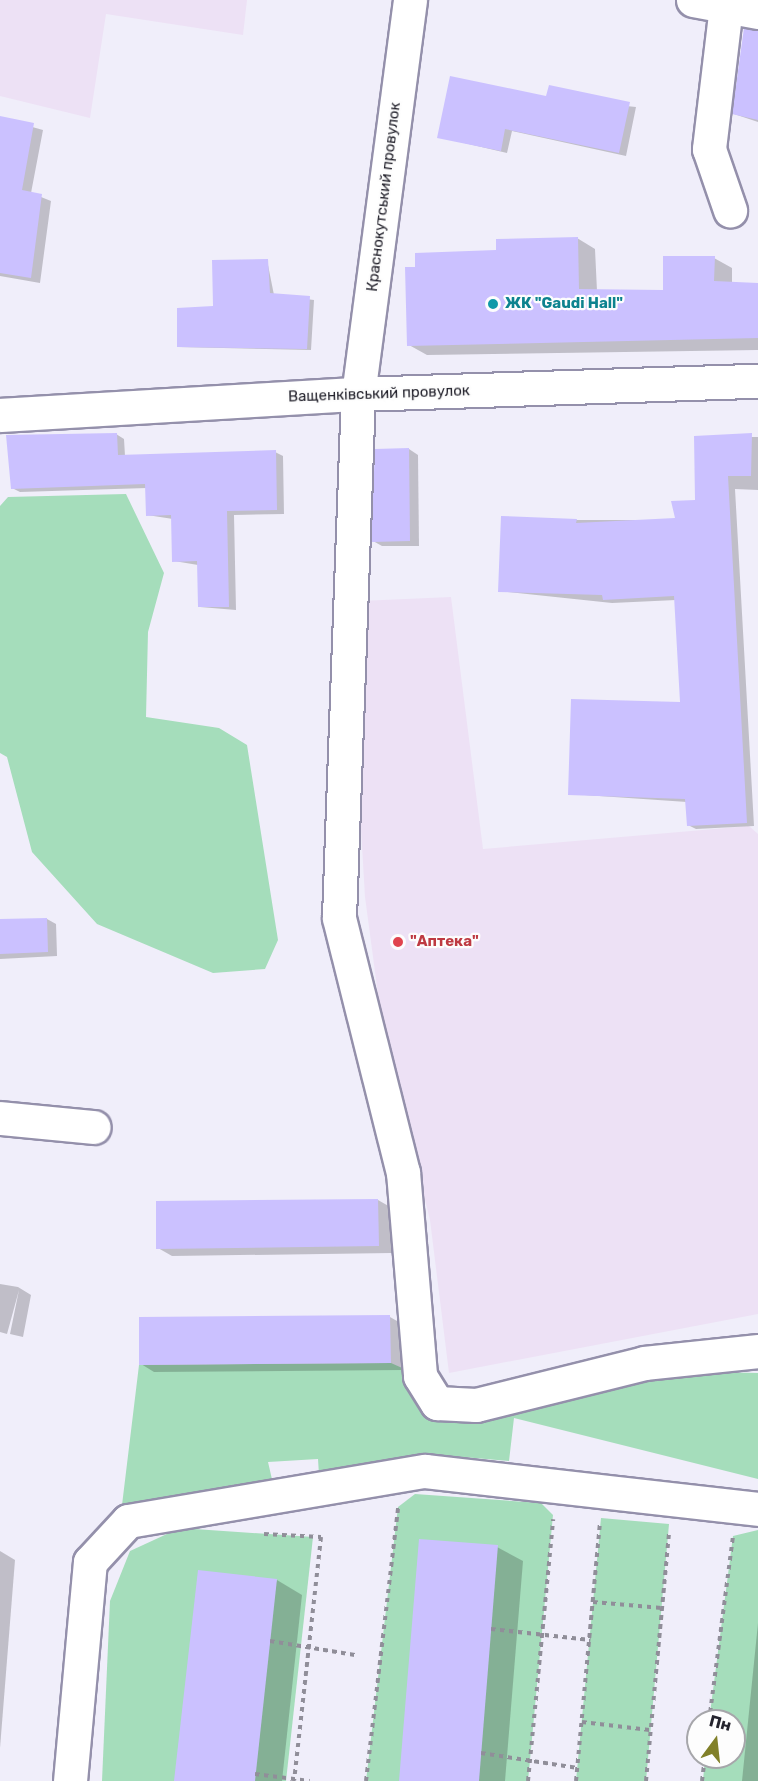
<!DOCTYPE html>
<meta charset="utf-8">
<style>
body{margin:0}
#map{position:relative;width:758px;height:1781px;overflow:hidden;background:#f0eefa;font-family:Rubik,sans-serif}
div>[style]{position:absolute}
.industrial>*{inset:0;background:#ede1f5}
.green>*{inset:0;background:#a5ddbb}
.shadow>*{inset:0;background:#0003}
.building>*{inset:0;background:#cbc1ff}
.path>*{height:4px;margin-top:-2px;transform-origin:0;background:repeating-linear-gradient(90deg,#908e99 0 4.5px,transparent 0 9px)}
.roads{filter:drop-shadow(2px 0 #9490ab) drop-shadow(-2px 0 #9490ab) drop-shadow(0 2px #9490ab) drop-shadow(0 -2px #9490ab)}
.minor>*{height:33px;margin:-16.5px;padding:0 16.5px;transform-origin:16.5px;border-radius:16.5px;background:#fff}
.dots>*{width:16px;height:16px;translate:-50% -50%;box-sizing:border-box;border:3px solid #fdfdfd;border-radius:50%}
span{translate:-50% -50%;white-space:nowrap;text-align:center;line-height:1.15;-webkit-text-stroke:4.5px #fdfdfd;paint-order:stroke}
.street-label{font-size:15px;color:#24232d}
.culture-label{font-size:15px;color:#0d838f;font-weight:700}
.left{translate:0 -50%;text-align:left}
.health-label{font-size:15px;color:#be3a42;font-weight:700}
.north{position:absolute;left:686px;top:1709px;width:60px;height:60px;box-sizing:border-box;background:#fdfdfd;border:2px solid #a6a6aa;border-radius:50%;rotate:15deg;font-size:16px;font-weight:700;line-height:24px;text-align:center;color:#24232d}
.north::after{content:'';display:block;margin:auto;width:21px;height:27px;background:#818029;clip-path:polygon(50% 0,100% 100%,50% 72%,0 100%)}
</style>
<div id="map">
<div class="industrial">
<div style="clip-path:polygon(0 0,247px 0,243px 35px,106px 14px,90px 118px,0 96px)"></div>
<div style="clip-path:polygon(451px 597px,483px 849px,749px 826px,758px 834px,758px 1314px,449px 1373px,430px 1220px,382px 1024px,365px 897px,356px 742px,360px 601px)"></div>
</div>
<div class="green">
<div style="clip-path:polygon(126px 494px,164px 573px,148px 632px,146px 717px,219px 728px,247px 745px,278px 940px,265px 969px,213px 973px,97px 924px,32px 852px,7px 757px,0 753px,0 506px,8px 497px)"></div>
<div style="clip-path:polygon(391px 1363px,420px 1376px,437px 1403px,666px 1371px,758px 1373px,758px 1479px,514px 1418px,509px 1461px,428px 1454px,319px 1475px,318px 1459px,268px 1462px,274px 1488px,122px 1505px,139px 1365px)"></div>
<div style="clip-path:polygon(415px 1494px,541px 1503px,553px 1515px,528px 1781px,366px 1781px,398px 1507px)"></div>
<div style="clip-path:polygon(601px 1518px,669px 1524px,646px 1781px,576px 1781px)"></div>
<div style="clip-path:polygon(180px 1528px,313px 1537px,286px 1781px,102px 1781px,110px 1601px,130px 1551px)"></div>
<div style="clip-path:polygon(758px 1530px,758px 1781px,703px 1781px,705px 1757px,734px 1757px,734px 1721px,709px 1721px,733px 1536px)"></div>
</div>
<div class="shadow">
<div style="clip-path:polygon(758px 49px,758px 122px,734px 114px)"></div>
<div style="clip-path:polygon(547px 98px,636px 107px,626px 156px,512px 131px,507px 153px,439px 137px)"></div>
<div style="clip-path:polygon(0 118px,43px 130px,31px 193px,51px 201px,40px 283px,0 276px)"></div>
<div style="clip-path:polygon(577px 238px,595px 249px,597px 291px,664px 291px,714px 258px,732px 268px,732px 284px,758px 285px,758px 350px,427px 355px,409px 345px,498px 252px)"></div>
<div style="clip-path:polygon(267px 260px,274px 295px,314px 300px,311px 350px,179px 347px)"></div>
<div style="clip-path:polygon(116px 434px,124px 439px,125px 456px,275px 452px,283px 456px,284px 514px,234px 515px,236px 610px,200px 607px,198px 565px,174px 561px,173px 519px,147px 515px,147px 488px,20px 492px,12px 488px)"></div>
<div style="clip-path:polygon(696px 437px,758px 437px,758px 490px,735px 489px,754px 826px,696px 829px,688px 825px,687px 802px,570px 794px,682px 704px,676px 600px,612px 603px,499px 591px,576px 520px,677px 520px,696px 501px)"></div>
<div style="clip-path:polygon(409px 449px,418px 455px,419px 546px,382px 546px,373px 541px)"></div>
<div style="clip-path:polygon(47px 919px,56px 924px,57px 956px,0 959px,0 921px)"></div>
<div style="clip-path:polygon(378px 1200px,392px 1208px,392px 1253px,172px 1256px,158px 1248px)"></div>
<div style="clip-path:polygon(0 1284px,18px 1287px,31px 1295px,23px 1337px,10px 1334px,19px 1290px,7px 1334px,0 1332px)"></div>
<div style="clip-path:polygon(390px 1317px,404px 1325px,404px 1370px,154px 1372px,141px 1364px,140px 1319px)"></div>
<div style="clip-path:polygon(497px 1547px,523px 1561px,505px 1781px,400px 1781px)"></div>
<div style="clip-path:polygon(0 1551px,15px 1560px,0 1748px)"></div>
<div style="clip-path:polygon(277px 1580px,302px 1595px,282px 1781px,176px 1781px)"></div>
<div style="clip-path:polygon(758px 1623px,758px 1781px,742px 1781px)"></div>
</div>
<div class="building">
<div style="clip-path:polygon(744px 28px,758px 30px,758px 120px,732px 114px)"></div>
<div style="clip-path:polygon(450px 76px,546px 96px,549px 85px,630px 102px,619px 153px,505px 129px,501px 151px,437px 138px)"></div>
<div style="clip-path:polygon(0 116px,34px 123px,22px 190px,42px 194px,31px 278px,0 273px)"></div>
<div style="clip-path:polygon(578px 237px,579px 289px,663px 290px,663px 256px,715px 256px,714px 281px,758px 283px,758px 338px,407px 346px,405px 267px,415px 267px,415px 253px,496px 250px,496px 239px)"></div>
<div style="clip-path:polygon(268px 259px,270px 293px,310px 296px,307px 349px,177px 347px,177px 308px,213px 306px,212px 260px)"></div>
<div style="clip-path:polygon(117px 433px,118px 455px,276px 450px,277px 510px,227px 511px,229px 607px,198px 607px,197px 561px,172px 562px,171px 515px,146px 516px,145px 484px,11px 489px,6px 435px)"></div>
<div style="clip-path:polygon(752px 433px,751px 476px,728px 476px,747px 823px,687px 826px,685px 799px,568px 795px,571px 699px,680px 702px,674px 596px,603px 600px,602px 595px,498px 592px,501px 516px,577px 519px,576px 523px,675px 518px,671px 501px,695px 500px,694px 436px)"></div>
<div style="clip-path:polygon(409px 448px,410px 541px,371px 542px,375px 449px)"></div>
<div style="clip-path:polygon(47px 918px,48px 952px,0 954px,0 919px)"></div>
<div style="clip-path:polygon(378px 1199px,379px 1246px,156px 1249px,156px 1201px)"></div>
<div style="clip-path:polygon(390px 1315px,391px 1363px,139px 1365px,139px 1317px)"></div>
<div style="clip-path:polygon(419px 1539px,498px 1545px,479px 1781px,399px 1781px)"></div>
<div style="clip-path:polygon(198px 1570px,277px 1579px,255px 1781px,174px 1781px)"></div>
</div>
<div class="path">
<div style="left:264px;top:1534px;width:57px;rotate:3deg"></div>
<div style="left:321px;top:1537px;width:245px;rotate:96.3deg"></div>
<div style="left:593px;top:1602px;width:69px;rotate:5deg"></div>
<div style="left:491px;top:1629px;width:100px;rotate:6.3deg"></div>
<div style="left:270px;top:1641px;width:86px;rotate:9.4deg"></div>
<div style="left:709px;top:1721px;width:186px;rotate:-82.6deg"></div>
<div style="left:582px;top:1722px;width:68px;rotate:6.7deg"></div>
<div style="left:481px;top:1753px;width:98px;rotate:8.8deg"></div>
<div style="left:255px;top:1774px;width:55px;rotate:7.3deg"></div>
<div style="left:366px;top:1781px;width:275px;rotate:-83.3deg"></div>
<div style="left:528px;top:1781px;width:263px;rotate:-84.5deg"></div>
<div style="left:576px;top:1781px;width:260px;rotate:-84.7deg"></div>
<div style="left:646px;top:1781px;width:251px;rotate:-84.7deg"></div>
<div style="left:702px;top:1781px;width:24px;rotate:-83deg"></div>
</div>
<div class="roads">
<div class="minor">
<div style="left:410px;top:0;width:397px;rotate:97.5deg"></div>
<div style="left:358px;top:394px;width:524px;rotate:92.08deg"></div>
<div style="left:339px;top:918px;width:262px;rotate:75.9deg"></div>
<div style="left:403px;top:1172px;width:205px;rotate:85.2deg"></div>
<div style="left:420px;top:1376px;width:32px;rotate:58deg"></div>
<div style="left:437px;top:1403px;width:39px;rotate:3deg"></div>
<div style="left:476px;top:1405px;width:173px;rotate:-14deg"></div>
<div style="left:644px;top:1363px;width:115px;rotate:-6deg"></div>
<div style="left:693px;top:0;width:66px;rotate:10.5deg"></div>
<div style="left:726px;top:6px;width:144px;rotate:96.8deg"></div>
<div style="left:709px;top:149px;width:65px;rotate:71deg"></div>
<div style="left:0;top:415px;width:359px;rotate:-3.4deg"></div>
<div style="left:358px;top:394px;width:400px;rotate:-1.9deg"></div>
<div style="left:0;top:1118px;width:94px;rotate:5.5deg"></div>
<div style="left:70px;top:1781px;width:220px;rotate:-84.8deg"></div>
<div style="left:90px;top:1562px;width:56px;rotate:-47.2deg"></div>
<div style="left:128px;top:1521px;width:301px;rotate:-9.6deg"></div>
<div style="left:425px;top:1471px;width:335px;rotate:6.5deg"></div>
</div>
</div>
<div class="dots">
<div style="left:493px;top:304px;background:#0f9aa8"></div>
<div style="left:398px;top:942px;background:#e0444e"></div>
</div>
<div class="street-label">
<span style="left:384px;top:197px;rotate:-83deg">Краснокутський провулок</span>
<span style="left:379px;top:394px;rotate:-2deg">Ващенківський провулок</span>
</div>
<div class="culture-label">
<span class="left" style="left:505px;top:304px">ЖК "Gaudi Hall"</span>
</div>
<div class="health-label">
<span class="left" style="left:410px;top:942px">"Аптека"</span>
</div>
<div class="north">Пн</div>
</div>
